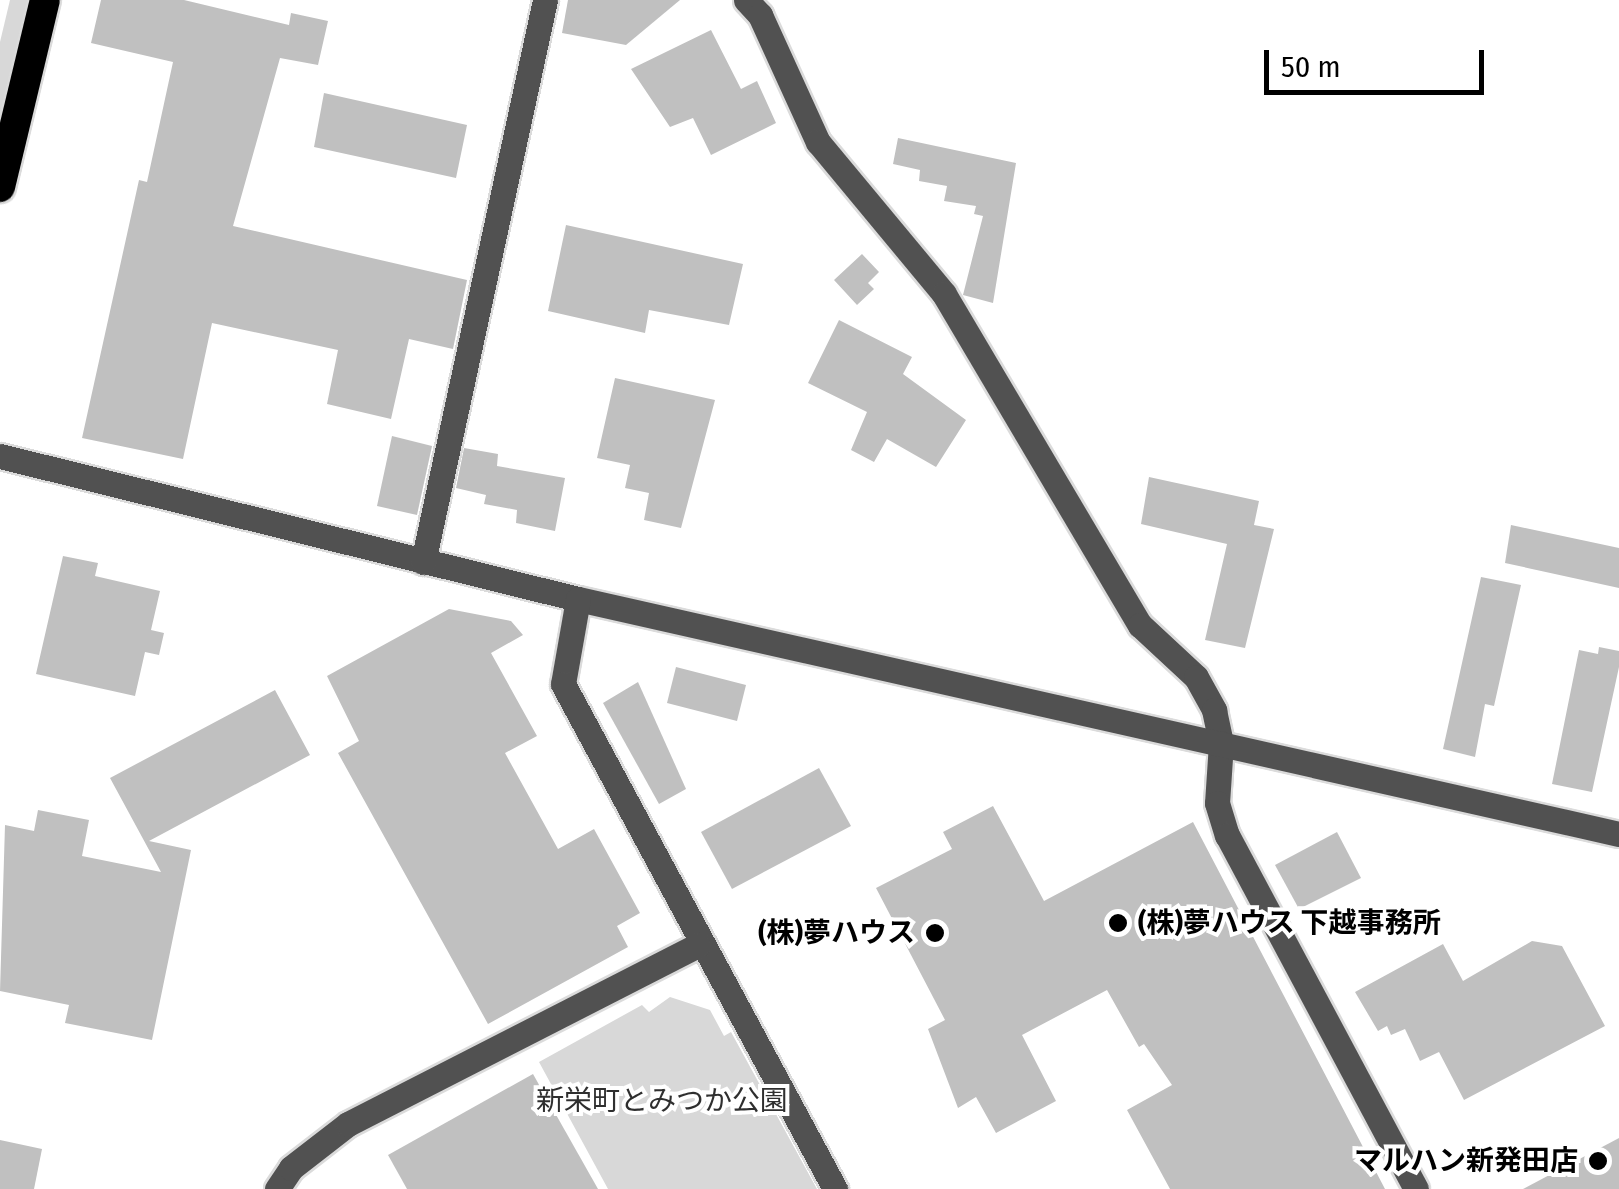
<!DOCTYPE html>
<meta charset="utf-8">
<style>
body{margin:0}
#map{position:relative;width:1619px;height:1189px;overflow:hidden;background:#fff;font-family:"Fira Sans Condensed","Noto Sans JP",sans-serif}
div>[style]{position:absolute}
.green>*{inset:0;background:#d8d8d8}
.building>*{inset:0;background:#c0c0c0}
.roads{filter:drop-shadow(2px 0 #dbdbdb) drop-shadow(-2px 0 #dbdbdb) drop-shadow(0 2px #dbdbdb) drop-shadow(0 -2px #dbdbdb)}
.minor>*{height:25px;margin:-12.5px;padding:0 12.5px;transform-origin:12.5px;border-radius:12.5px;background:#515151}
.highway>*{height:30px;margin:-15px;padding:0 15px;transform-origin:15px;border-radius:15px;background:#000}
.dots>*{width:28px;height:28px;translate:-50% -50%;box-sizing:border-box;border:5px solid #fff;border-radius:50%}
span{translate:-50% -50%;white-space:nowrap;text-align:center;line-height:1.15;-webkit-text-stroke:8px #fff;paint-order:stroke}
.poi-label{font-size:28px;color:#000;font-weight:700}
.left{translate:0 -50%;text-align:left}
.right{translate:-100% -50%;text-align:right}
.park-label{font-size:28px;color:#2f2f2f}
.scale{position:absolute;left:1264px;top:50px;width:220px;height:45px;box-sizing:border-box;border:5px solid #000;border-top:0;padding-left:12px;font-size:30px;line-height:35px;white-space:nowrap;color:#000;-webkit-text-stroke:8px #fff;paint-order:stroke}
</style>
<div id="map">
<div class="green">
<div style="clip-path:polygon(10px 0,31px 0,0 118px,0 42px)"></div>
<div style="clip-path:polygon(670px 997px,710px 1010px,724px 1036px,731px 1032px,817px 1189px,608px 1189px,539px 1062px,642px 1005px,649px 1012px)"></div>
</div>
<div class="building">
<div style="clip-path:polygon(101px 0,184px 0,289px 25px,291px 13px,328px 21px,318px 65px,280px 58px,233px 226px,467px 280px,453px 349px,409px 339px,391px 419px,327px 404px,338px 350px,212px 323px,183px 459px,82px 438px,139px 180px,147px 182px,173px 62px,91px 43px)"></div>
<div style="clip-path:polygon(568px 0,680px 0,626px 45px,562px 33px)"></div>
<div style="clip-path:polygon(711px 30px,741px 89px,757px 81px,776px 123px,711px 155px,693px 118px,670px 127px,631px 69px)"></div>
<div style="clip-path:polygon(324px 93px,467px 125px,456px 178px,314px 147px)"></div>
<div style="clip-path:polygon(898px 138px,1016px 163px,993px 303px,963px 295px,983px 216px,974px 214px,976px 206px,944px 201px,947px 186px,919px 181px,920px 170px,893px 164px)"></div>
<div style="clip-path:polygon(566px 225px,743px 264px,729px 325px,649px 310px,645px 333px,548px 311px)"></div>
<div style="clip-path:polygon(862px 254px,879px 272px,868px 283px,874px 289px,857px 305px,834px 280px)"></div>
<div style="clip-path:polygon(839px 320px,912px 357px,903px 374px,966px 420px,936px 467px,887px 439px,874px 462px,851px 450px,867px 412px,808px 383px)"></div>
<div style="clip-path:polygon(615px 378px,715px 400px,681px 528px,644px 520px,649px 493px,625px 488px,630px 465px,597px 458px)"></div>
<div style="clip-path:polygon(392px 436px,432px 446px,417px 515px,377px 506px)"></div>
<div style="clip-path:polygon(464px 448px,498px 454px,497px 466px,565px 478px,555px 531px,516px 523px,517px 510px,484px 504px,486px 495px,456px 488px)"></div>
<div style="clip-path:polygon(1149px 477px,1259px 501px,1254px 525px,1274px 529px,1245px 648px,1205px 640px,1227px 544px,1141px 524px)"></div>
<div style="clip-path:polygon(1511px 525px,1619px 548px,1619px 588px,1505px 563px)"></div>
<div style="clip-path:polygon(63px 556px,98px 563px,95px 576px,160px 591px,151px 630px,164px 633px,159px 655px,145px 652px,135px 696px,36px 674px)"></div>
<div style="clip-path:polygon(1481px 577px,1521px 585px,1494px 706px,1485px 704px,1475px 757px,1443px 749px)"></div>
<div style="clip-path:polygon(449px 609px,511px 621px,523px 635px,491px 653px,537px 736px,505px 753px,558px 849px,594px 829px,640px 913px,617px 926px,628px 947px,488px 1024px,338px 753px,359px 741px,327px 676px)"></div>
<div style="clip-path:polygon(1599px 647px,1619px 651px,1619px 667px,1592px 792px,1552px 784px,1579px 650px,1598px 654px)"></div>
<div style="clip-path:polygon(676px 667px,746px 685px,737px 721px,667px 703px)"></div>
<div style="clip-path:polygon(638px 682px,686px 789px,659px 804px,603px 703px)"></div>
<div style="clip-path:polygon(275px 690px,310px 755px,149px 841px,191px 850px,152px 1040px,65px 1023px,69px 1005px,0 991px,5px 825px,34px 831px,38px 810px,89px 820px,82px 856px,161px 872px,110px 778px)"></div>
<div style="clip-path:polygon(819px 768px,851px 826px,732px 889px,701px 832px)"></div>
<div style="clip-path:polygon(993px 806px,1044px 901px,1193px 822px,1385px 1189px,1170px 1189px,1127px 1110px,1172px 1085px,1144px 1044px,1139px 1047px,1107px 990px,1022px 1035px,1056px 1101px,996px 1133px,976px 1097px,958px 1108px,928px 1029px,945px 1020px,876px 888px,952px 849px,943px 832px)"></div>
<div style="clip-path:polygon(1337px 832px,1361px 878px,1299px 909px,1275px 865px)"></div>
<div style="clip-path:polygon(1532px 941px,1562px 946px,1605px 1026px,1464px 1100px,1439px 1052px,1420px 1061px,1405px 1029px,1391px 1035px,1387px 1026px,1378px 1031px,1355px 992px,1443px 944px,1463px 981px)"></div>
<div style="clip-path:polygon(533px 1074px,598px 1189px,407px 1189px,388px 1155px)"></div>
<div style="clip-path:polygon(1619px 1138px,1619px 1189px,1523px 1189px)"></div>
<div style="clip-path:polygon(0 1140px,42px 1149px,34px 1189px,0 1189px)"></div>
</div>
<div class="roads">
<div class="minor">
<div style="left:746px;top:0;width:21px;rotate:47deg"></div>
<div style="left:760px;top:15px;width:140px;rotate:65.5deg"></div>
<div style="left:818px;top:142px;width:197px;rotate:50.3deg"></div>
<div style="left:944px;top:294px;width:385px;rotate:59.4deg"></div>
<div style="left:1140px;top:625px;width:76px;rotate:42.9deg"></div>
<div style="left:1196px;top:677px;width:38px;rotate:61deg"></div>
<div style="left:1214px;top:710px;width:34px;rotate:78deg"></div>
<div style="left:1221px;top:743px;width:60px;rotate:93.8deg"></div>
<div style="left:1217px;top:803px;width:34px;rotate:73deg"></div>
<div style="left:1227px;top:835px;width:401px;rotate:61.9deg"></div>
<div style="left:0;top:456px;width:595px;rotate:13.9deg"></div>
<div style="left:578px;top:599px;width:1067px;rotate:12.72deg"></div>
<div style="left:423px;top:562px;width:575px;rotate:-77.75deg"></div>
<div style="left:578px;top:599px;width:86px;rotate:100deg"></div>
<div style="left:563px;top:684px;width:574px;rotate:61.69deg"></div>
<div style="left:277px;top:1189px;width:25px;rotate:-56deg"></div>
<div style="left:291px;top:1168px;width:72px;rotate:-37.7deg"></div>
<div style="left:348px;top:1124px;width:393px;rotate:-27.1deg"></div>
</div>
<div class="highway">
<div style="left:0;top:187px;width:192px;rotate:-76.5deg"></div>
</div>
</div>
<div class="dots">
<div style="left:1118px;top:923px;background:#000"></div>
<div style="left:935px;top:933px;background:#000"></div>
<div style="left:1598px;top:1161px;background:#000"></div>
</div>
<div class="poi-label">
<span class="left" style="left:1138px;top:923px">(株)夢ハウス 下越事務所</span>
<span class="right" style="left:915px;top:933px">(株)夢ハウス</span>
<span class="right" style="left:1578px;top:1161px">マルハン新発田店</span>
</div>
<div class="park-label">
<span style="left:662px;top:1101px">新栄町とみつか公園</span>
</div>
<div class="scale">50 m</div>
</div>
